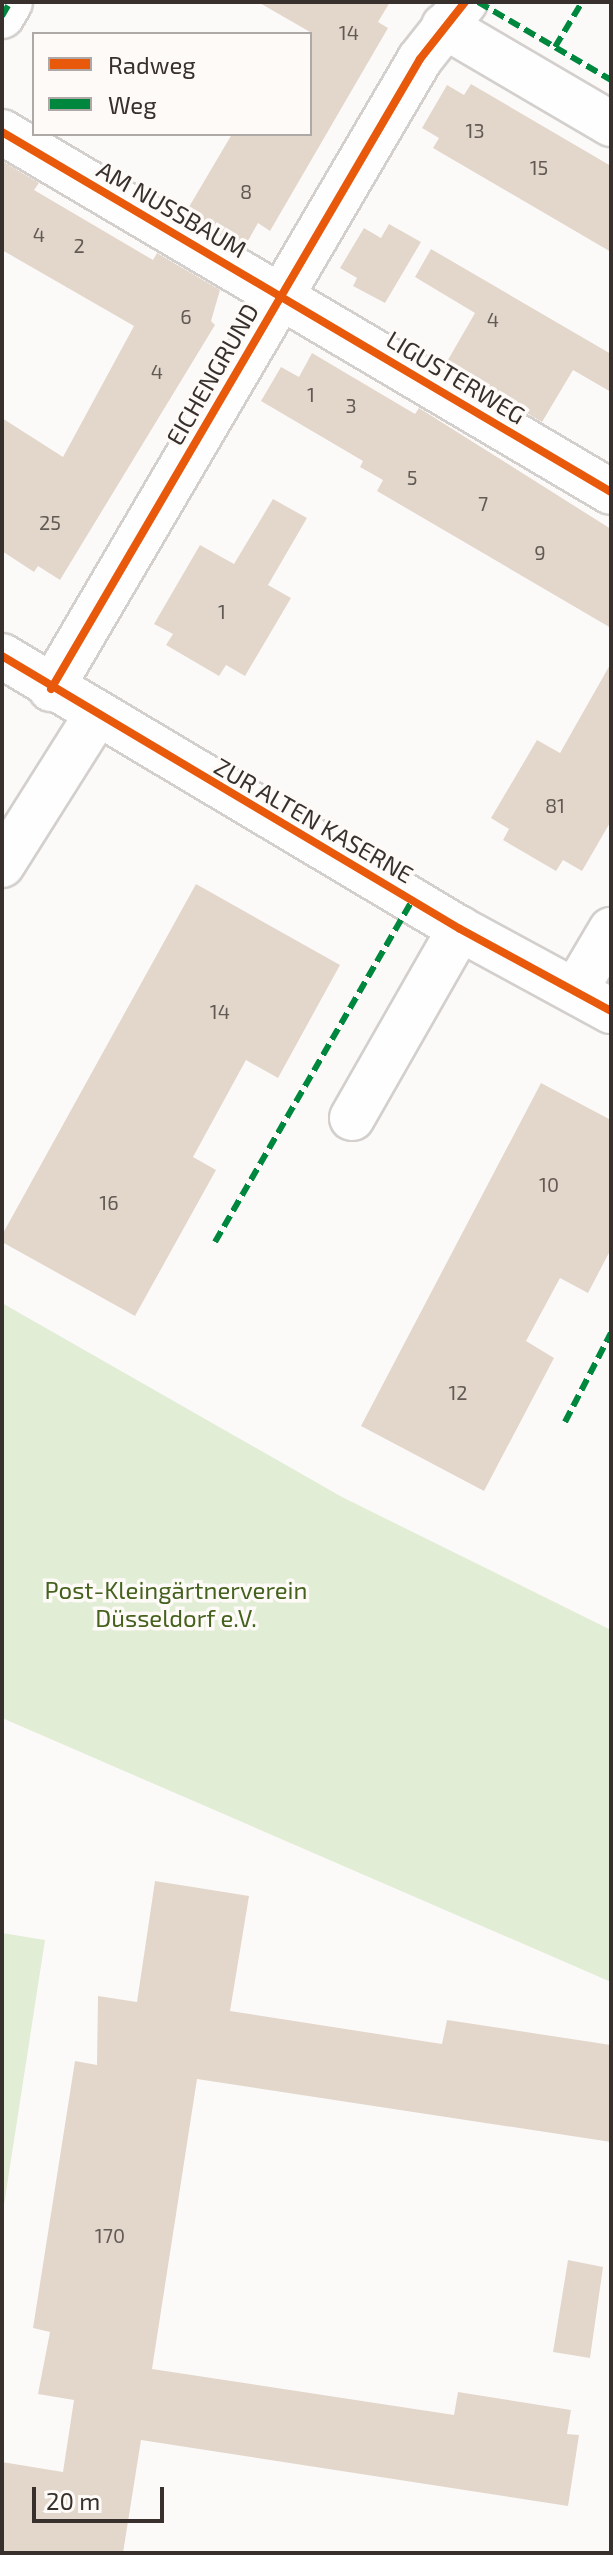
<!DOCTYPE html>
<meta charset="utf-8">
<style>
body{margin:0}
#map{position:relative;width:613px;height:2555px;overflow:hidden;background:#fcfaf9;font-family:"Exo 2",sans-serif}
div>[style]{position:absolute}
.green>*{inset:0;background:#e2edd5}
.building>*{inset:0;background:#e3d7cc}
.roads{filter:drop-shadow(2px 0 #d3cfcd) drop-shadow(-2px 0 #d3cfcd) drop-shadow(0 2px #d3cfcd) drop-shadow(0 -2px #d3cfcd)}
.minor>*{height:44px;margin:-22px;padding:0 22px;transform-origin:22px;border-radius:22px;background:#fffefe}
.quiet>*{height:6px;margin-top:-3px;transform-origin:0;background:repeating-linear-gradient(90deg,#00873e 0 12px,transparent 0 18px)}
.cycleway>*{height:8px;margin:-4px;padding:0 4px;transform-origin:4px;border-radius:4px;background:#e8590c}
span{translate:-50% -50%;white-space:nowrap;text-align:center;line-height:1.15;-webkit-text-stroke:7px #fdfaf8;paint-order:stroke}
.number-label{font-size:20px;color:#625a54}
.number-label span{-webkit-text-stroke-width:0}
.street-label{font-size:24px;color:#37302c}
.park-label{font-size:24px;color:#44611d}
.frame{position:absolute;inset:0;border:4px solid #37302c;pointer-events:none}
.legend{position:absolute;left:32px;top:32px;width:280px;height:104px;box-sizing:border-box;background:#fdfaf8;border:2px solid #aea9a6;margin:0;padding:10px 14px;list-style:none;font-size:24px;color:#37302c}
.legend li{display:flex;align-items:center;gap:16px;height:40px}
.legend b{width:40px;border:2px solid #aea9a6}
.scale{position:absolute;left:32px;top:2487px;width:132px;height:36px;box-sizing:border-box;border:4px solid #37302c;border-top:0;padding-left:10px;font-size:24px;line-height:28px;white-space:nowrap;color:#37302c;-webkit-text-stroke:6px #fdfaf8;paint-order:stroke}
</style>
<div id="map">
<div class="green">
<div style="clip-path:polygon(2px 1303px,342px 1497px,611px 1630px,611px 1982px,2px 1718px)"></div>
<div style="clip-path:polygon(2px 1933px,45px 1940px,2px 2218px)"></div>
</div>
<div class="building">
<div style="clip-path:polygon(258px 2px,390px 2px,378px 22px,388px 28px,270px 231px,258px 223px,245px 246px,186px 212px,232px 134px,310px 134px,310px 32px)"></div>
<div style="clip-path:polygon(471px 84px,611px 166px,611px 252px,433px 148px,439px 138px,422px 128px,447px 85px,464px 95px)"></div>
<div style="clip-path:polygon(2px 161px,39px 183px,34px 190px,153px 260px,157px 253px,220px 290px,211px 321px,215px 325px,60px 580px,38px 566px,34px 572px,2px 551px,2px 418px,63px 457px,134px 326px,2px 250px)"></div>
<div style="clip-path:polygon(389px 224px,421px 242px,385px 303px,353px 286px,357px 278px,340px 268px,364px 228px,381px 238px)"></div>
<div style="clip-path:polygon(431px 249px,611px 354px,611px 392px,573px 370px,542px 422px,445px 365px,475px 313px,415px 277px)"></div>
<div style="clip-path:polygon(312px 353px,415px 414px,419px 408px,611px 529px,611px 628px,377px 491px,383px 480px,360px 467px,363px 461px,261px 401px,281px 367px,299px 377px)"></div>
<div style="clip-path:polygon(273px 499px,307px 518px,268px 585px,291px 598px,245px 676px,226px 665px,219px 676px,166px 645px,173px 634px,154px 624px,200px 545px,234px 564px)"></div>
<div style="clip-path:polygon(611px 663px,611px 821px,582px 871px,563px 860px,556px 871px,503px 840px,509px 829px,491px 818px,537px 740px,560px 753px)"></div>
<div style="clip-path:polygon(196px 884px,340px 965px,278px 1078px,246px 1060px,193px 1157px,216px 1170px,135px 1316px,2px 1242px,2px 1235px)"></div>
<div style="clip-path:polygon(541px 1083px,611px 1120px,611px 1249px,588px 1293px,560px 1278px,526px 1341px,554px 1358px,484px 1491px,361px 1426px)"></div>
<div style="clip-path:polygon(155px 1881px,249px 1896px,230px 2011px,442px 2044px,447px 2020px,611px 2045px,611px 2142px,197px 2079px,152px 2369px,454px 2415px,458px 2392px,571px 2410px,567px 2434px,579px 2435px,568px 2506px,141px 2440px,123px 2553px,2px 2553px,2px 2462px,63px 2472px,74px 2400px,38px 2394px,50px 2332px,33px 2328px,75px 2061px,97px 2065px,98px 1996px,137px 2002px)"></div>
<div style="clip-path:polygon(568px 2260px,603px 2267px,590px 2358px,553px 2352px)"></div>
</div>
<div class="roads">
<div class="minor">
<div style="left:2px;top:16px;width:16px;rotate:-60deg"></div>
<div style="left:444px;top:26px;width:194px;rotate:30.4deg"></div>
<div style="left:2px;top:132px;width:707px;rotate:30.59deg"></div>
<div style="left:2px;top:656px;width:533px;rotate:30.8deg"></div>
<div style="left:460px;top:929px;width:172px;rotate:28.5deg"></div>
<div style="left:51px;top:689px;width:730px;rotate:-59.64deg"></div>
<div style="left:420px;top:59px;width:73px;rotate:-51.7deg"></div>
<div style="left:2px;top:865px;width:176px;rotate:-57.8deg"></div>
<div style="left:575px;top:991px;width:71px;rotate:-59.5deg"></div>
<div style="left:352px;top:1118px;width:218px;rotate:-60.3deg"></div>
</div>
</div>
<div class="quiet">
<div style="left:478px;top:2px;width:154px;rotate:30.4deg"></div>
<div style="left:2px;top:16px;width:16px;rotate:-60deg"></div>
<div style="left:555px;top:47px;width:52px;rotate:-59deg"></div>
<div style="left:215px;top:1242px;width:394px;rotate:-60deg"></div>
<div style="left:565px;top:1422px;width:100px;rotate:-62.7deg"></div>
</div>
<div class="cycleway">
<div style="left:2px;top:132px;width:707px;rotate:30.59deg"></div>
<div style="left:2px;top:656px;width:533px;rotate:30.8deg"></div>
<div style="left:460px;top:929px;width:172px;rotate:28.5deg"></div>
<div style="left:51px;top:689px;width:730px;rotate:-59.64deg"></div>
<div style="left:420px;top:59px;width:73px;rotate:-51.7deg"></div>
</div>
<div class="number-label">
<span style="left:349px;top:32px">14</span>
<span style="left:475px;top:130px">13</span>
<span style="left:539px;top:167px">15</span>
<span style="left:246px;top:191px">8</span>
<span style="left:39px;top:234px">4</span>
<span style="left:79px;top:245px">2</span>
<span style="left:186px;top:316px">6</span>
<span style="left:493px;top:319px">4</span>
<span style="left:157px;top:371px">4</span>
<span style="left:311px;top:394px">1</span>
<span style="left:351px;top:405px">3</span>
<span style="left:412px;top:477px">5</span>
<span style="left:483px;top:503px">7</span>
<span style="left:50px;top:522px">25</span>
<span style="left:540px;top:552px">9</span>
<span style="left:222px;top:611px">1</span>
<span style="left:555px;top:805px">81</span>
<span style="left:220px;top:1011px">14</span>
<span style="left:549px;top:1184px">10</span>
<span style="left:109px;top:1202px">16</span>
<span style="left:458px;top:1392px">12</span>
<span style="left:110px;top:2235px">170</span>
</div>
<div class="street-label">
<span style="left:172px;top:209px;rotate:30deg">AM NUSSBAUM</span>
<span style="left:212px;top:374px;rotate:-60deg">EICHENGRUND</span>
<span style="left:456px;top:377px;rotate:31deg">LIGUSTERWEG</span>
<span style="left:314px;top:820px;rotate:30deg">ZUR ALTEN KASERNE</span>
</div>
<div class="park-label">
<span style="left:176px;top:1604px">Post-Kleingärtnerverein<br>Düsseldorf e.V.</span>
</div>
<div class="frame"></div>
<ul class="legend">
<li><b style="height:10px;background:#e8590c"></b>Radweg</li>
<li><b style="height:10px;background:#00873e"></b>Weg</li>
</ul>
<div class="scale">20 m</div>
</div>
